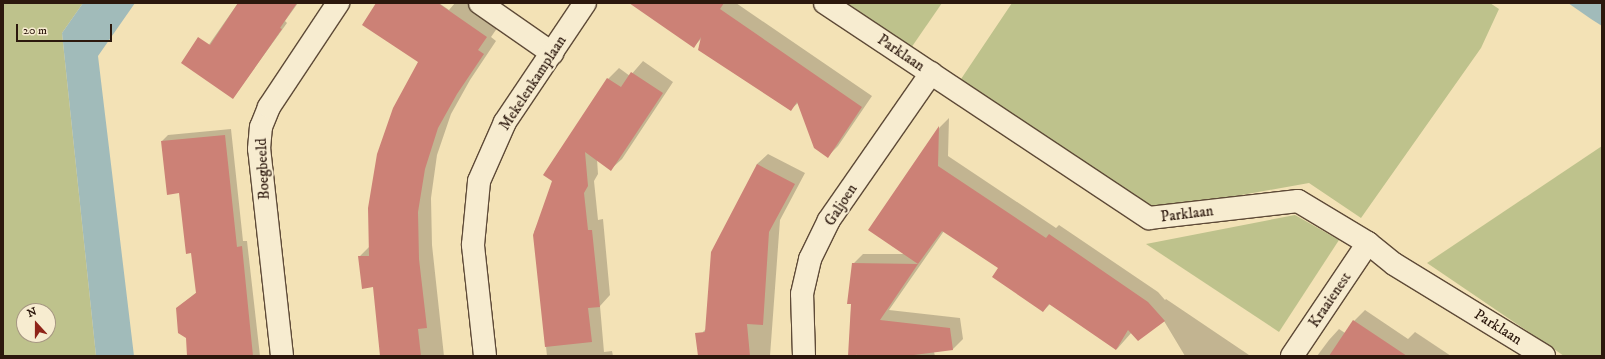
<!DOCTYPE html>
<style>
body{margin:0}
#map{position:relative;width:1605px;height:359px;overflow:hidden;background:#f3e2b6;font-family:"IM FELL DW Pica",serif}
div>[style]{position:absolute}
.green>*{inset:0;background:#bec28c}
.water>*{inset:0;background:#a1bbba}
.shadow>*{inset:0;background:#0003}
.building>*{inset:0;background:#cc8176}
.roads{filter:drop-shadow(1px 0 #5e4a37) drop-shadow(-1px 0 #5e4a37) drop-shadow(0 1px #5e4a37) drop-shadow(0 -1px #5e4a37)}
.minor>*{height:22px;margin:-11px;padding:0 11px;transform-origin:11px;border-radius:11px;background:#f7ecd0}
span{translate:-50% -50%;white-space:nowrap;text-align:center;line-height:1.15;-webkit-text-stroke:4px #f7ecd0;paint-order:stroke}
.street-label{font-size:15px;color:#2c180d}
.frame{position:absolute;inset:0;border:4px solid #2c180d;pointer-events:none}
.north{position:absolute;left:16px;top:303px;width:40px;height:40px;box-sizing:border-box;background:#f7ecd0;border:1px solid #a69782;border-radius:50%;rotate:339deg;font-size:11px;font-weight:700;line-height:16px;text-align:center;color:#2c180d}
.north::after{content:'';display:block;margin:auto;width:14px;height:18px;background:#8f2418;clip-path:polygon(50% 0,100% 100%,50% 72%,0 100%)}
.scale{position:absolute;left:16px;top:24px;width:96px;height:18px;box-sizing:border-box;border:2px solid #2c180d;border-top:0;padding-left:5px;font-size:12px;line-height:14px;white-space:nowrap;color:#2c180d;-webkit-text-stroke:3px #f7ecd0;paint-order:stroke}
</style>
<div id="map">
<div class="green">
<div style="clip-path:polygon(evenodd,3px 3px,83px 3px,62px 33px,96px 356px,3px 356px,3px 3px,24px 311px,48px 311px,48px 335px,24px 335px,24px 311px)"></div>
<div style="clip-path:polygon(847px 3px,942px 3px,911px 48px)"></div>
<div style="clip-path:polygon(1012px 3px,1490px 3px,1499px 9px,1481px 48px,1361px 218px,1309px 183px,1158px 210px,1021px 125px,959px 82px)"></div>
<div style="clip-path:polygon(1602px 146px,1602px 356px,1564px 356px,1427px 263px)"></div>
<div style="clip-path:polygon(1295px 215px,1339px 240px,1279px 332px,1146px 244px)"></div>
</div>
<div class="water">
<div style="clip-path:polygon(83px 3px,135px 3px,98px 56px,134px 356px,96px 356px,62px 33px)"></div>
<div style="clip-path:polygon(1568px 3px,1602px 3px,1602px 26px,1591px 19px)"></div>
</div>
<div class="shadow">
<div style="clip-path:polygon(238px 3px,298px 3px,285px 21px,287px 23px,233px 98px,192px 69px)"></div>
<div style="clip-path:polygon(378px 3px,439px 3px,449px 10px,455px 3px,469px 3px,500px 24px,491px 37px,496px 41px,470px 80px,451px 114px,437px 155px,431px 198px,432px 245px,444px 356px,381px 356px,374px 286px,359px 257px,370px 246px,419px 62px)"></div>
<div style="clip-path:polygon(660px 3px,736px 3px,872px 96px,838px 146px,828px 156px,798px 103px,790px 110px,702px 38px,694px 46px)"></div>
<div style="clip-path:polygon(643px 61px,673px 82px,622px 159px,611px 169px,597px 159px,598px 174px,594px 181px,598px 220px,603px 219px,610px 295px,600px 306px,604px 352px,612px 351px,613px 356px,547px 356px,534px 232px,608px 79px,619px 68px,630px 76px)"></div>
<div style="clip-path:polygon(949px 118px,948px 156px,1056px 228px,1059px 225px,1158px 292px,1165px 300px,1166px 299px,1249px 355px,1248px 356px,1185px 356px,1164px 321px,1132px 332px,1117px 349px,1050px 304px,1043px 311px,999px 268px,944px 231px,889px 310px,960px 318px,963px 339px,953px 349px,934px 352px,935px 356px,849px 356px,853px 264px,863px 254px,905px 254px,870px 230px,940px 127px)"></div>
<div style="clip-path:polygon(231px 129px,243px 241px,247px 241px,260px 356px,188px 356px,187px 337px,177px 308px,197px 292px,192px 252px,180px 192px,162px 141px,168px 135px)"></div>
<div style="clip-path:polygon(768px 154px,805px 173px,780px 220px,770px 356px,705px 356px,703px 332px,707px 328px,757px 164px)"></div>
<div style="clip-path:polygon(1365px 310px,1408px 339px,1415px 332px,1451px 356px,1317px 356px,1329px 340px,1339px 329px,1345px 333px,1354px 321px)"></div>
</div>
<div class="building">
<div style="clip-path:polygon(238px 3px,297px 3px,280px 28px,282px 29px,233px 99px,181px 63px,198px 37px,210px 45px)"></div>
<div style="clip-path:polygon(376px 3px,438px 3px,487px 37px,478px 50px,484px 54px,457px 94px,438px 128px,425px 169px,418px 212px,419px 259px,427px 328px,418px 329px,421px 356px,380px 356px,373px 287px,362px 289px,358px 256px,369px 256px,368px 208px,377px 154px,393px 108px,418px 62px,362px 25px)"></div>
<div style="clip-path:polygon(629px 3px,724px 3px,720px 9px,862px 107px,828px 158px,814px 148px,797px 102px,791px 111px,698px 50px,701px 37px,694px 48px)"></div>
<div style="clip-path:polygon(631px 72px,663px 93px,611px 171px,585px 152px,588px 186px,584px 193px,588px 230px,592px 230px,600px 307px,588px 308px,592px 342px,545px 347px,533px 235px,552px 181px,543px 175px,607px 78px,621px 87px)"></div>
<div style="clip-path:polygon(939px 126px,938px 166px,1046px 238px,1049px 234px,1148px 302px,1165px 321px,1138px 341px,1128px 330px,1116px 350px,1049px 304px,1043px 312px,992px 277px,998px 268px,942px 231px,918px 264px,868px 230px)"></div>
<div style="clip-path:polygon(225px 135px,237px 247px,242px 246px,253px 356px,187px 356px,186px 338px,178px 333px,176px 308px,196px 293px,191px 253px,186px 254px,179px 193px,167px 195px,161px 141px)"></div>
<div style="clip-path:polygon(757px 164px,795px 184px,769px 232px,763px 325px,747px 324px,750px 356px,698px 356px,695px 333px,705px 332px,711px 252px)"></div>
<div style="clip-path:polygon(852px 263px,918px 264px,880px 320px,950px 328px,953px 350px,906px 356px,857px 356px,857px 354px,856px 356px,848px 356px,851px 304px,847px 304px)"></div>
<div style="clip-path:polygon(1353px 320px,1407px 356px,1329px 356px)"></div>
</div>
<div class="roads">
<div class="minor">
<div style="left:480px;top:3px;width:88px;rotate:34.8deg"></div>
<div style="left:825px;top:3px;width:389px;rotate:33.6deg"></div>
<div style="left:1149px;top:218px;width:150px;rotate:-6.5deg"></div>
<div style="left:1298px;top:201px;width:82px;rotate:31deg"></div>
<div style="left:1368px;top:243px;width:33px;rotate:39deg"></div>
<div style="left:1394px;top:264px;width:176px;rotate:31.5deg"></div>
<div style="left:282px;top:356px;width:208px;rotate:-96.3deg"></div>
<div style="left:259px;top:149px;width:22px;rotate:-85deg"></div>
<div style="left:261px;top:127px;width:22px;rotate:-68deg"></div>
<div style="left:269px;top:107px;width:125px;rotate:-56.4deg"></div>
<div style="left:485px;top:356px;width:112px;rotate:-96.2deg"></div>
<div style="left:473px;top:245px;width:64px;rotate:-84.6deg"></div>
<div style="left:479px;top:181px;width:64px;rotate:-66.2deg"></div>
<div style="left:505px;top:122px;width:143px;rotate:-56.1deg"></div>
<div style="left:804px;top:356px;width:62px;rotate:-91.8deg"></div>
<div style="left:802px;top:294px;width:36px;rotate:-77deg"></div>
<div style="left:810px;top:259px;width:43px;rotate:-64deg"></div>
<div style="left:829px;top:220px;width:179px;rotate:-55.2deg"></div>
<div style="left:1292px;top:356px;width:136px;rotate:-56.1deg"></div>
</div>
</div>
<div class="street-label">
<span style="left:901px;top:53px;rotate:34deg">Parklaan</span>
<span style="left:533px;top:83px;rotate:-57deg">Mekelenkamplaan</span>
<span style="left:263px;top:169px;rotate:-93deg">Boegbeeld</span>
<span style="left:841px;top:205px;rotate:-57deg">Galjoen</span>
<span style="left:1187px;top:214px;rotate:-7deg">Parklaan</span>
<span style="left:1330px;top:300px;rotate:-56deg">Kraaienest</span>
<span style="left:1498px;top:327px;rotate:32deg">Parklaan</span>
</div>
<div class="frame"></div>
<div class="north">N</div>
<div class="scale">20 m</div>
</div>
